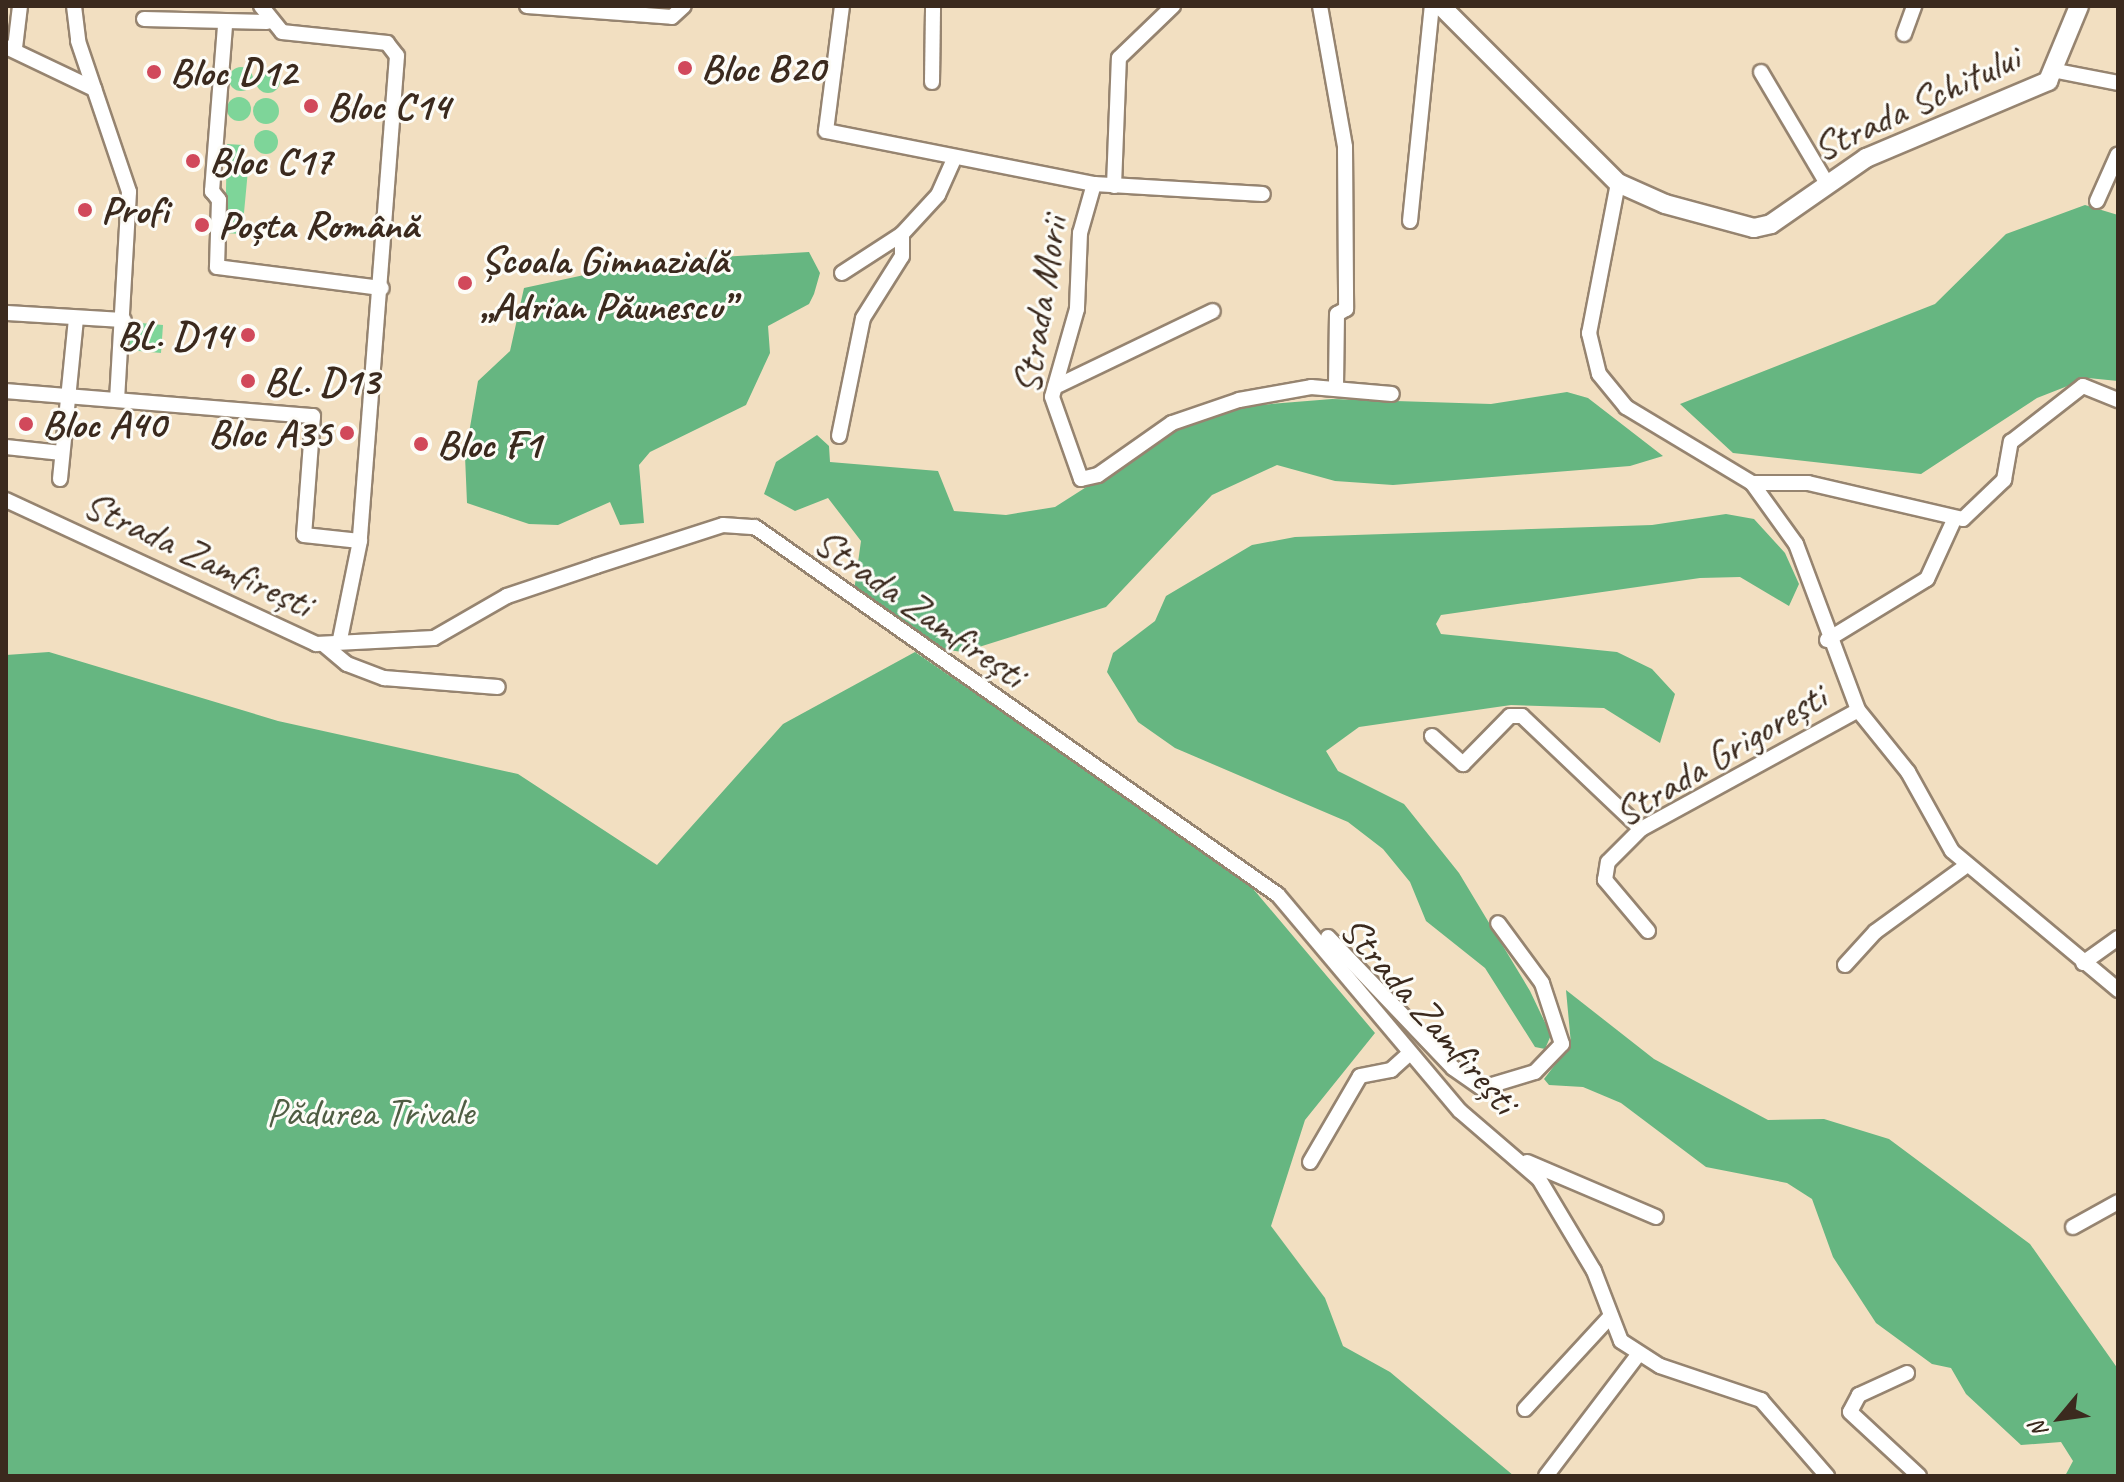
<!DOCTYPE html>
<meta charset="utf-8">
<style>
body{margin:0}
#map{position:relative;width:2124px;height:1482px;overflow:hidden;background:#f2dfc1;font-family:Caveat,sans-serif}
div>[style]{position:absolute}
.green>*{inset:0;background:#7ed599}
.round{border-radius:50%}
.forest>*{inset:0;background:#66b681}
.roads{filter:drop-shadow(2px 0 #968470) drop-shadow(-2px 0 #968470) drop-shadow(0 2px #968470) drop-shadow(0 -2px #968470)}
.minor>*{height:14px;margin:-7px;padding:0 7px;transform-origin:7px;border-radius:7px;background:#fff}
.major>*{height:18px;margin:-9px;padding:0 9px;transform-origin:9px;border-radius:9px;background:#fff}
.dots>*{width:22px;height:22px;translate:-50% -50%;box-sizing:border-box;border:4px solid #fdfcf7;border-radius:50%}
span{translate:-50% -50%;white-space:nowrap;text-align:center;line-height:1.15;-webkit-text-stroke:6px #fdfcf7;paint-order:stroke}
.poi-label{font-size:40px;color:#3b2a1e;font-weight:700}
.left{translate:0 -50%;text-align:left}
.right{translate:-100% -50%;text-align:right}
.street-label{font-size:40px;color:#3b2a1e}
.park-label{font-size:40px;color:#4f5d43}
.frame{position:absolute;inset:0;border:8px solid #3b2a1e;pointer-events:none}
.north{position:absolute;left:2020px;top:1378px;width:80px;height:80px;-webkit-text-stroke:6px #fdfcf7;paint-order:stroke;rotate:241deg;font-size:22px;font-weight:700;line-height:32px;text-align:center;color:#3b2a1e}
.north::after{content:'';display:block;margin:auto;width:28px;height:36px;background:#3b2a1e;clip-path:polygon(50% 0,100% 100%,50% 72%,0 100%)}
</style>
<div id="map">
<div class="green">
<div class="round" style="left:229px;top:67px;width:24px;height:24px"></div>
<div class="round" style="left:256px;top:69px;width:24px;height:24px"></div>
<div class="round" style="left:227px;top:97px;width:24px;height:24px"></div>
<div class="round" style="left:253px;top:98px;width:26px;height:26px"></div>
<div class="round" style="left:254px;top:130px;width:24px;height:24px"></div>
<div style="clip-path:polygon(227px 144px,243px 145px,241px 169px,248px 170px,242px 234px,225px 233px)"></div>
<div style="clip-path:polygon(130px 322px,163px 325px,161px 353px,128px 350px)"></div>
</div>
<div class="forest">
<div style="clip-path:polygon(2085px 205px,2118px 215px,2118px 381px,2088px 378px,2037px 398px,1921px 474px,1733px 453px,1680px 404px,1935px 304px,2006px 234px)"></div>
<div style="clip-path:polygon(809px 252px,820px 273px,814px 294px,809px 304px,768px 326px,770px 353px,746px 405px,650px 452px,639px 465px,644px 523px,620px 525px,610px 502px,558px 525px,529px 524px,467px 503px,465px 456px,478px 381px,510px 351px,524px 288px,649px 261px)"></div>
<div style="clip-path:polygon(1567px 392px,1588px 398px,1663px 456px,1630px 466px,1393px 485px,1335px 481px,1277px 465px,1212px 495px,1106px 607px,963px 652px,940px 649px,854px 591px,861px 541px,828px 498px,795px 511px,764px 494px,776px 462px,817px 435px,829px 446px,830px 462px,938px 471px,954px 511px,1006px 515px,1055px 507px,1193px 419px,1235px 407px,1332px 399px,1491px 404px)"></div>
<div style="clip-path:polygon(1726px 514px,1754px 519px,1785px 553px,1799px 584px,1789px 606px,1740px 577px,1700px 578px,1441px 615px,1436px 624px,1441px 634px,1617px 652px,1652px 669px,1675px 694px,1660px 743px,1604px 708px,1511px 705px,1359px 727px,1326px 751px,1338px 771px,1404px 804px,1459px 873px,1530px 991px,1551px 1035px,1545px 1049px,1535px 1047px,1485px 968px,1426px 921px,1410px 882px,1383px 849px,1348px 822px,1175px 748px,1138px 722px,1107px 672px,1113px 653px,1155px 621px,1166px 596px,1252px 545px,1295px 537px,1652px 525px)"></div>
<div style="clip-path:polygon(49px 652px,278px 721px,518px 774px,657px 865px,783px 724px,915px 652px,1244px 878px,1375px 1033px,1305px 1120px,1271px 1226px,1325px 1298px,1343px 1346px,1390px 1372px,1514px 1476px,6px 1476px,6px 655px)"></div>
<div style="clip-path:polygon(1566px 990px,1654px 1059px,1768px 1120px,1824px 1119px,1889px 1139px,2030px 1244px,2118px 1369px,2118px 1476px,2065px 1476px,2073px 1461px,2061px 1442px,2021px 1445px,1966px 1394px,1951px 1368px,1932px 1364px,1876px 1323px,1833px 1257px,1812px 1199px,1787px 1183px,1706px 1167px,1621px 1103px,1583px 1087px,1549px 1085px,1544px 1079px,1571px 1044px)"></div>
</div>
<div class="roads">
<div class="minor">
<div style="left:74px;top:6px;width:35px;rotate:83deg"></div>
<div style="left:78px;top:41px;width:159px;rotate:71.3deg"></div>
<div style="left:129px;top:192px;width:206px;rotate:93.3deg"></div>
<div style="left:261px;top:6px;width:33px;rotate:51deg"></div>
<div style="left:282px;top:32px;width:106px;rotate:6deg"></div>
<div style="left:387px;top:43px;width:16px;rotate:52deg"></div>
<div style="left:397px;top:56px;width:486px;rotate:94.4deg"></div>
<div style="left:360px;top:541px;width:100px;rotate:101.5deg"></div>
<div style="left:527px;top:6px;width:145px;rotate:4.3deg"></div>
<div style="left:672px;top:17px;width:16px;rotate:-43deg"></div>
<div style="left:842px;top:6px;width:126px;rotate:97.3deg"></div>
<div style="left:826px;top:131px;width:273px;rotate:11.2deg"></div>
<div style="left:1094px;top:184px;width:169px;rotate:3.4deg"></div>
<div style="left:1320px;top:6px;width:143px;rotate:79.9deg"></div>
<div style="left:1345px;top:147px;width:162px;rotate:89.6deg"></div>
<div style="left:1346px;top:309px;width:10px;rotate:151deg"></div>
<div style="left:1337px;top:314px;width:74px;rotate:90.8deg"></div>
<div style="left:144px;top:19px;width:123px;rotate:1.4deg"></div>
<div style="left:225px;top:26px;width:166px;rotate:94.5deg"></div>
<div style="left:212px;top:191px;width:11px;rotate:52deg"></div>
<div style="left:219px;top:200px;width:67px;rotate:91.7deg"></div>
<div style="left:217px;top:267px;width:166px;rotate:7.3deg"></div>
<div style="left:1904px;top:34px;width:30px;rotate:-70deg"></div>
<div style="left:6px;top:47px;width:98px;rotate:25.5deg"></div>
<div style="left:15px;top:48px;width:42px;rotate:-83.2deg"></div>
<div style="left:2057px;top:71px;width:62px;rotate:11.1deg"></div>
<div style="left:1761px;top:72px;width:128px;rotate:59.4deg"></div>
<div style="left:932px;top:82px;width:76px;rotate:-89.2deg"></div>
<div style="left:1618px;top:183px;width:153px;rotate:100.9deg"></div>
<div style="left:1589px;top:333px;width:42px;rotate:76.3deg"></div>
<div style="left:1599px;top:374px;width:43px;rotate:50.7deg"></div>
<div style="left:1626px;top:407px;width:147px;rotate:31.1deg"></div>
<div style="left:1752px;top:483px;width:75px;rotate:54.2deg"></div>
<div style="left:1796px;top:544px;width:177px;rotate:69.5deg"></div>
<div style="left:1858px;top:710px;width:80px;rotate:51.1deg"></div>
<div style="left:1908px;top:772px;width:90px;rotate:60.9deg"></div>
<div style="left:1952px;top:851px;width:217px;rotate:39.9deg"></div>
<div style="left:1094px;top:184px;width:51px;rotate:105.9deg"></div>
<div style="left:1080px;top:233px;width:76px;rotate:92.3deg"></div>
<div style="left:1077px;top:309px;width:91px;rotate:105.9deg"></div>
<div style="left:1052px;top:397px;width:87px;rotate:70.5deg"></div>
<div style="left:1081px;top:479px;width:17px;rotate:-13deg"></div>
<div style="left:1098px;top:475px;width:90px;rotate:-35.1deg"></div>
<div style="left:1172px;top:423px;width:71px;rotate:-18.9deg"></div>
<div style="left:1239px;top:400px;width:73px;rotate:-10.2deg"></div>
<div style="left:1311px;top:387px;width:81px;rotate:4.9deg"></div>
<div style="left:1114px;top:186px;width:128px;rotate:-87.8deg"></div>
<div style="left:1119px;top:58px;width:75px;rotate:-43.9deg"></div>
<div style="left:2097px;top:201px;width:51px;rotate:-65.9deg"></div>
<div style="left:1410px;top:221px;width:216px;rotate:-84.2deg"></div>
<div style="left:842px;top:273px;width:72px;rotate:-33deg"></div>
<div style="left:902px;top:234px;width:53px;rotate:-47.3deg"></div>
<div style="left:938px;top:195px;width:36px;rotate:-66deg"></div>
<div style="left:6px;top:313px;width:118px;rotate:3.4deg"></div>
<div style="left:1055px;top:387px;width:175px;rotate:-25.7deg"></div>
<div style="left:6px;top:391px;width:308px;rotate:4.7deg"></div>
<div style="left:313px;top:416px;width:119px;rotate:94.3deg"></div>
<div style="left:304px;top:535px;width:56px;rotate:6.1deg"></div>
<div style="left:839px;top:436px;width:120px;rotate:-78.5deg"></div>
<div style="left:863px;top:318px;width:73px;rotate:-57.8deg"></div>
<div style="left:902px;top:256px;width:22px;rotate:-90deg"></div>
<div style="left:6px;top:447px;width:56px;rotate:6.1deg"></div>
<div style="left:60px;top:479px;width:160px;rotate:-84.3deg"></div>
<div style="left:1752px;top:483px;width:56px"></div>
<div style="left:1808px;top:483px;width:159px;rotate:13.1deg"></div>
<div style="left:1963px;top:519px;width:57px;rotate:-43.6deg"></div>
<div style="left:2004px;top:480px;width:39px;rotate:-80deg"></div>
<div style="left:2011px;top:442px;width:91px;rotate:-37.9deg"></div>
<div style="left:2083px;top:386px;width:38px;rotate:22deg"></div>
<div style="left:6px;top:500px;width:342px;rotate:24.9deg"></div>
<div style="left:316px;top:644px;width:118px;rotate:-2.9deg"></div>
<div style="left:434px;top:638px;width:84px;rotate:-29.9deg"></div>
<div style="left:507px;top:596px;width:94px;rotate:-18.6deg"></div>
<div style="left:596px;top:566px;width:133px;rotate:-17.9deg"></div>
<div style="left:723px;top:525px;width:32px;rotate:4deg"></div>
<div style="left:755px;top:527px;width:639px;rotate:35.13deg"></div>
<div style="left:1278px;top:895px;width:282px;rotate:49.9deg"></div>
<div style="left:1460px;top:1111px;width:104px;rotate:40.7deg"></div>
<div style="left:1539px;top:1179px;width:107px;rotate:59.1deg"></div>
<div style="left:1594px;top:1271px;width:75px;rotate:68.9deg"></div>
<div style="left:1621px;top:1341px;width:46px;rotate:32.7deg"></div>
<div style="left:1660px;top:1366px;width:107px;rotate:18.6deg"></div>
<div style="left:1761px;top:1400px;width:101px;rotate:49deg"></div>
<div style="left:1827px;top:640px;width:117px;rotate:-31.4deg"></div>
<div style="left:1927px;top:579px;width:65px;rotate:-65.4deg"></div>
<div style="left:323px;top:644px;width:31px;rotate:40deg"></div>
<div style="left:347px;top:664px;width:40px;rotate:21deg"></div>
<div style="left:384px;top:678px;width:114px;rotate:4.5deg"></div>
<div style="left:1432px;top:736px;width:42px;rotate:42.1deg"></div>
<div style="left:1463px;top:764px;width:67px;rotate:-45.6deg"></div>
<div style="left:1510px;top:716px;width:12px"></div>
<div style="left:1522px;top:716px;width:164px;rotate:43.5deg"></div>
<div style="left:1648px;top:931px;width:67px;rotate:-130.1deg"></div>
<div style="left:1605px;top:880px;width:18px;rotate:-81deg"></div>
<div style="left:1608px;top:862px;width:47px;rotate:-45deg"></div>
<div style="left:1641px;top:829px;width:247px;rotate:-28.7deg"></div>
<div style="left:1328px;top:937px;width:181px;rotate:46.3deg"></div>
<div style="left:1453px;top:1068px;width:35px;rotate:35deg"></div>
<div style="left:1482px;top:1088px;width:55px;rotate:-16.8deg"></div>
<div style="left:1535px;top:1072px;width:39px;rotate:-46deg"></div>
<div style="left:1562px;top:1044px;width:64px;rotate:-108.2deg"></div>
<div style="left:1542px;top:983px;width:74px;rotate:-126.3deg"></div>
<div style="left:2083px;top:963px;width:43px;rotate:-35.5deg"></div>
<div style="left:1845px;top:965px;width:45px;rotate:-47.7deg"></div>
<div style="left:1875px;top:932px;width:112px;rotate:-36deg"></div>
<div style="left:1310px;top:1162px;width:99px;rotate:-59.8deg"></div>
<div style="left:1360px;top:1076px;width:32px;rotate:-11deg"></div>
<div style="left:1391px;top:1070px;width:25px;rotate:-42deg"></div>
<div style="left:1527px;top:1162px;width:140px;rotate:23.1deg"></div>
<div style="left:2073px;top:1227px;width:51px;rotate:-29.1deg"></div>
<div style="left:1907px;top:1373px;width:53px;rotate:155.4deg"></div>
<div style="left:1859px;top:1395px;width:19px;rotate:118deg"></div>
<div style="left:1850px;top:1412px;width:94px;rotate:42.8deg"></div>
<div style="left:1525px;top:1409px;width:122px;rotate:-47.3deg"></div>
<div style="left:1546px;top:1476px;width:152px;rotate:-52.8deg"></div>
</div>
<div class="major">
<div style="left:1441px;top:6px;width:250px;rotate:45deg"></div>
<div style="left:1618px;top:183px;width:51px;rotate:24.1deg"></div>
<div style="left:1665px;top:204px;width:92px;rotate:15.1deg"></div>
<div style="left:1754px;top:228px;width:17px;rotate:-13deg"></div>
<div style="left:1771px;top:224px;width:116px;rotate:-34.8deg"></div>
<div style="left:1866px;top:158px;width:198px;rotate:-22.9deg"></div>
<div style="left:2048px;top:81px;width:81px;rotate:-67.5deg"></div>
</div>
</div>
<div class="dots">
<div style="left:685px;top:68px;background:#d1495b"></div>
<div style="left:154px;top:72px;background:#d1495b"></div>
<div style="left:311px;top:106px;background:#d1495b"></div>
<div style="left:193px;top:161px;background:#d1495b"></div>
<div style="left:85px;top:210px;background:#d1495b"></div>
<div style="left:202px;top:225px;background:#d1495b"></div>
<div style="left:465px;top:283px;background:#d1495b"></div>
<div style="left:248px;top:335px;background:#d1495b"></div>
<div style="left:248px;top:381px;background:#d1495b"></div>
<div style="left:26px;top:424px;background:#d1495b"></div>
<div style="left:347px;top:433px;background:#d1495b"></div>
<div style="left:421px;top:444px;background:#d1495b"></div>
</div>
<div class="poi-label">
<span class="left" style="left:701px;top:68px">Bloc B20</span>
<span class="left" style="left:170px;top:72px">Bloc D12</span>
<span class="left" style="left:327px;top:106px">Bloc C14</span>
<span class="left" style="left:209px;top:161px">Bloc C17</span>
<span class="left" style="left:101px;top:210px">Profi</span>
<span class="left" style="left:218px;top:225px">Poșta Română</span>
<span class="left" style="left:481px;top:283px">Școala Gimnazială<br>„Adrian Păunescu”</span>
<span class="right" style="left:232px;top:335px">BL. D14</span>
<span class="left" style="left:264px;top:381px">BL. D13</span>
<span class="left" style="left:42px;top:424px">Bloc A40</span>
<span class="right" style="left:331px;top:433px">Bloc A35</span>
<span class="left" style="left:437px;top:444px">Bloc F1</span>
</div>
<div class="street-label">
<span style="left:1916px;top:103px;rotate:-25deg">Strada Schitului</span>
<span style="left:1040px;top:305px;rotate:-81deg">Strada Morii</span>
<span style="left:198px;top:554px;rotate:25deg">Strada Zamfirești</span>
<span style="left:920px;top:608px;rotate:35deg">Strada Zamfirești</span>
<span style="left:1720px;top:755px;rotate:-31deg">Strada Grigorești</span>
<span style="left:1429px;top:1015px;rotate:49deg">Strada Zamfirești</span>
</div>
<div class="park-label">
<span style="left:370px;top:1112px">Pădurea Trivale</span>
</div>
<div class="frame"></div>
<div class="north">N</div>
</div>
